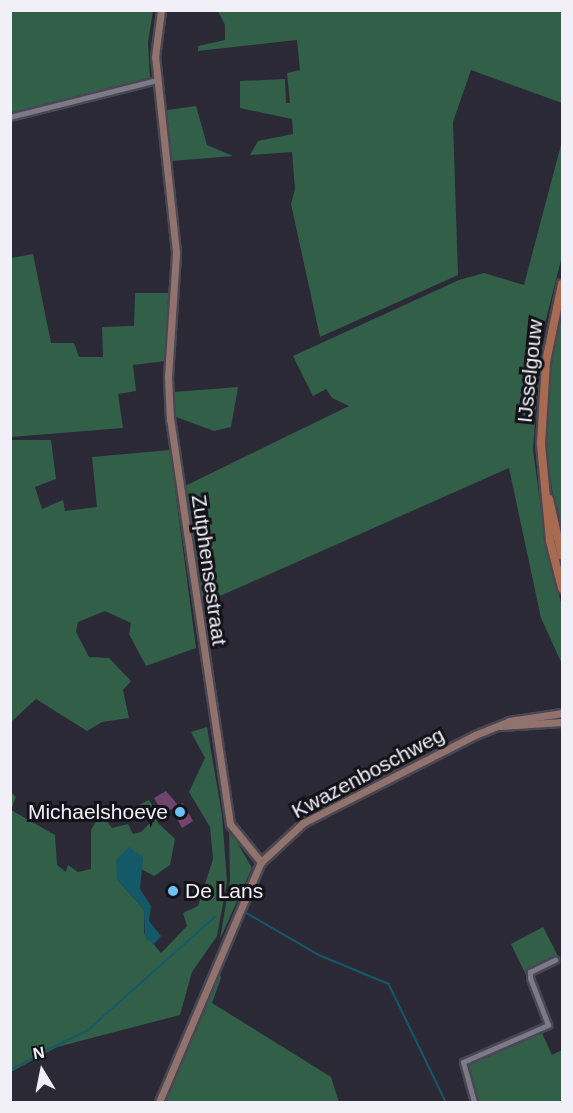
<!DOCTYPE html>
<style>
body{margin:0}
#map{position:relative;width:573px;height:1113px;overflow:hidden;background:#2b2936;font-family:Arial,sans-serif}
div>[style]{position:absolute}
.green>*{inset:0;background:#325f48}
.water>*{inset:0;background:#135968}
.stream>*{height:1.5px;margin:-0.75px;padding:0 0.75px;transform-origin:0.75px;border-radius:0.75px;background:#135968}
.building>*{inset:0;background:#6f446f}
.roads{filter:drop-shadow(2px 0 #484752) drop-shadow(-2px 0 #484752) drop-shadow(0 2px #484752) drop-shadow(0 -2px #484752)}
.street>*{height:4.5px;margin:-2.25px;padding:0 2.25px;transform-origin:2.25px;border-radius:2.25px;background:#7c7a89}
.secondary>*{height:7px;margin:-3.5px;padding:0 3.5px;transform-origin:3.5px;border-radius:3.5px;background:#92726d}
.primary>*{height:8px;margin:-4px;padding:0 4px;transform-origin:4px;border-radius:4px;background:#a86b52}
.dots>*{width:16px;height:16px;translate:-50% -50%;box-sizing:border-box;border:3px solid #131218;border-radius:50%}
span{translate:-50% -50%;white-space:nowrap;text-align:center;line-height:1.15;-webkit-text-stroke:6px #131218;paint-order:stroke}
.street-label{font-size:21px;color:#f1f0f9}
.poi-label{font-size:21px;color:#f1f0f9}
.right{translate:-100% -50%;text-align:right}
.left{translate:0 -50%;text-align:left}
.frame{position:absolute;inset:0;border:12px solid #f1f0f9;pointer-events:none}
.north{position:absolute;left:12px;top:1041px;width:60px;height:60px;-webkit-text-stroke:4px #131218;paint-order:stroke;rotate:350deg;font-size:16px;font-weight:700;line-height:24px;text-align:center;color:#f1f0f9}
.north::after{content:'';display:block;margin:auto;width:21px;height:27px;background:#f1f0f9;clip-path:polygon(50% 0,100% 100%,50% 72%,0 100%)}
</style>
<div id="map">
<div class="green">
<div style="clip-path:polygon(11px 10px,153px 11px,148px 42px,150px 78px,11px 114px)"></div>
<div style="clip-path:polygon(218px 11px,562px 11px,562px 103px,471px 70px,453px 122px,458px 275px,320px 337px,291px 204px,295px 189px,292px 152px,250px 155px,258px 141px,293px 134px,292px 119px,240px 108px,240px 81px,285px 79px,286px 103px,290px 103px,287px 73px,300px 70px,297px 40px,198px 51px,198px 46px,225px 40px,225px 25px)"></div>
<div style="clip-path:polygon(196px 106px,207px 145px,233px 156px,172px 161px,167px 110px)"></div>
<div style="clip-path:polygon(562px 141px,562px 256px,541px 339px,533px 450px,547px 552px,562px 606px,562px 664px,541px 618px,509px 468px,202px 604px,185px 486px,349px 406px,332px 398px,326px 389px,313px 396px,293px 356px,459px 280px,484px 273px,524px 285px)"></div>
<div style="clip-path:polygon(33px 254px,51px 343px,74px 343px,79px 357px,103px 357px,102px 327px,134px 326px,135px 293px,169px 293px,165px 361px,133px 365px,136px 391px,118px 394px,123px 428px,11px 437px,11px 258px)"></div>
<div style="clip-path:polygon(562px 297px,562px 552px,544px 439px,546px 374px)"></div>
<div style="clip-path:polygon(238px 387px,231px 427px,214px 431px,176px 417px,174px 392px)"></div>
<div style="clip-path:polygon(11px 440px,51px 440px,56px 479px,35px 487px,42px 509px,63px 500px,65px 511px,97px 507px,92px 457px,170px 450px,196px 648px,146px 666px,129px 634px,131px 623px,105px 611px,78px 622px,76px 632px,89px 657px,109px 658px,131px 681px,123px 690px,129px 718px,102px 722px,87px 731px,36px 699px,11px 722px)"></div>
<div style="clip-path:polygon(207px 727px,222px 815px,227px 882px,217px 936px,192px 972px,180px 1015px,57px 1047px,11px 1072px,11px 792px,16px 797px,11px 810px,55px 835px,57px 865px,66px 872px,68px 865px,78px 872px,91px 869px,91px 830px,101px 813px,112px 828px,128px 824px,133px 834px,141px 832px,150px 823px,139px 805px,149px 800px,161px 819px,157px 822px,175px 839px,170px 865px,154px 876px,141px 869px,143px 857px,117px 879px,144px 910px,144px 933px,161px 953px,187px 926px,183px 913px,198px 906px,213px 859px,210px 827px,189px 792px,205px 758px,191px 732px)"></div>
<div style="clip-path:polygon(229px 828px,252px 868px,220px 939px,230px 880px)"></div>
<div style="clip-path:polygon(543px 927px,559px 958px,526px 975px,511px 944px)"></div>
<div style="clip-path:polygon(218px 969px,221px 978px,212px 1003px,331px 1077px,339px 1102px,164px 1102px)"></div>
<div style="clip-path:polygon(541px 1031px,552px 1055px,562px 1050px,562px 1102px,476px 1102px,469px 1063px)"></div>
</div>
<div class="water">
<div style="clip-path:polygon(129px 847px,143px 857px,140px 889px,151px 906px,149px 921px,161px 936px,154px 944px,145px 938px,144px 910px,117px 879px,116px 860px)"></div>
</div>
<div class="stream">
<div style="left:245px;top:912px;width:86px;rotate:30.2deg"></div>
<div style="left:319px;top:955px;width:76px;rotate:22.5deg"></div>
<div style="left:389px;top:984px;width:131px;rotate:64.2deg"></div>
<div style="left:45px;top:1051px;width:47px;rotate:-25.5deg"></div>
<div style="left:87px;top:1031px;width:171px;rotate:-41.7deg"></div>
<div style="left:10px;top:1070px;width:34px;rotate:-27deg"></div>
</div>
<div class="building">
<div style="clip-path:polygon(166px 791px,178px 805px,183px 803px,193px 821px,182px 828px,172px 809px,163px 814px,154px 798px)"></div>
</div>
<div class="roads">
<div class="street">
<div style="left:10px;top:117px;width:152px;rotate:-14.1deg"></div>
<div style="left:474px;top:1102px;width:41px;rotate:-105.4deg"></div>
<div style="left:463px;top:1062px;width:93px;rotate:-23.5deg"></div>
<div style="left:548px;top:1025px;width:50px;rotate:-111deg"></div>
<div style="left:530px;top:978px;width:6px;rotate:-90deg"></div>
<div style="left:530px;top:972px;width:28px;rotate:-26deg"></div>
</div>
<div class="secondary">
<div style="left:500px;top:726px;width:62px;rotate:-3.7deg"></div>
<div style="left:261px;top:862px;width:57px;rotate:-42.9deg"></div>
<div style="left:303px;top:823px;width:193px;rotate:-27.1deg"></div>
<div style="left:475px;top:735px;width:37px;rotate:-22deg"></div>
<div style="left:509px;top:721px;width:54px;rotate:-8.6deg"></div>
<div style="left:159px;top:1102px;width:261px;rotate:-67deg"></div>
<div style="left:261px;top:862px;width:49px;rotate:-129.2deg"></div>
<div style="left:230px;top:824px;width:408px;rotate:-98.4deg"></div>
<div style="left:170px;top:420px;width:43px;rotate:-92.7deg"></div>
<div style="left:168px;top:377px;width:125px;rotate:-86.3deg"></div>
<div style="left:176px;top:252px;width:196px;rotate:-96.1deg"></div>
<div style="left:155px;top:57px;width:47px;rotate:-82.7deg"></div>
</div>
<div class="primary">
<div style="left:562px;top:284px;width:80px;rotate:101.6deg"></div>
<div style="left:546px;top:362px;width:82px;rotate:93.5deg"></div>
<div style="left:541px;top:444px;width:97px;rotate:84.7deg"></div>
<div style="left:550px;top:541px;width:49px;rotate:75.7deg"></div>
<div style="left:549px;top:499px;width:58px;rotate:77.2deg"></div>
</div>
</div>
<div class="dots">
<div style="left:180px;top:812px;background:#6fc2f4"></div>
<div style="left:173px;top:891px;background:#6fc2f4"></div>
</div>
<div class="street-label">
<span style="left:530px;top:371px;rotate:-84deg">IJsselgouw</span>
<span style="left:209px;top:570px;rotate:82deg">Zutphensestraat</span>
<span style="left:368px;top:773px;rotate:-28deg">Kwazenboschweg</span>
</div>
<div class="poi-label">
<span class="right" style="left:168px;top:812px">Michaelshoeve</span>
<span class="left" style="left:185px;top:891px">De Lans</span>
</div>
<div class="frame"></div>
<div class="north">N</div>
</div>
